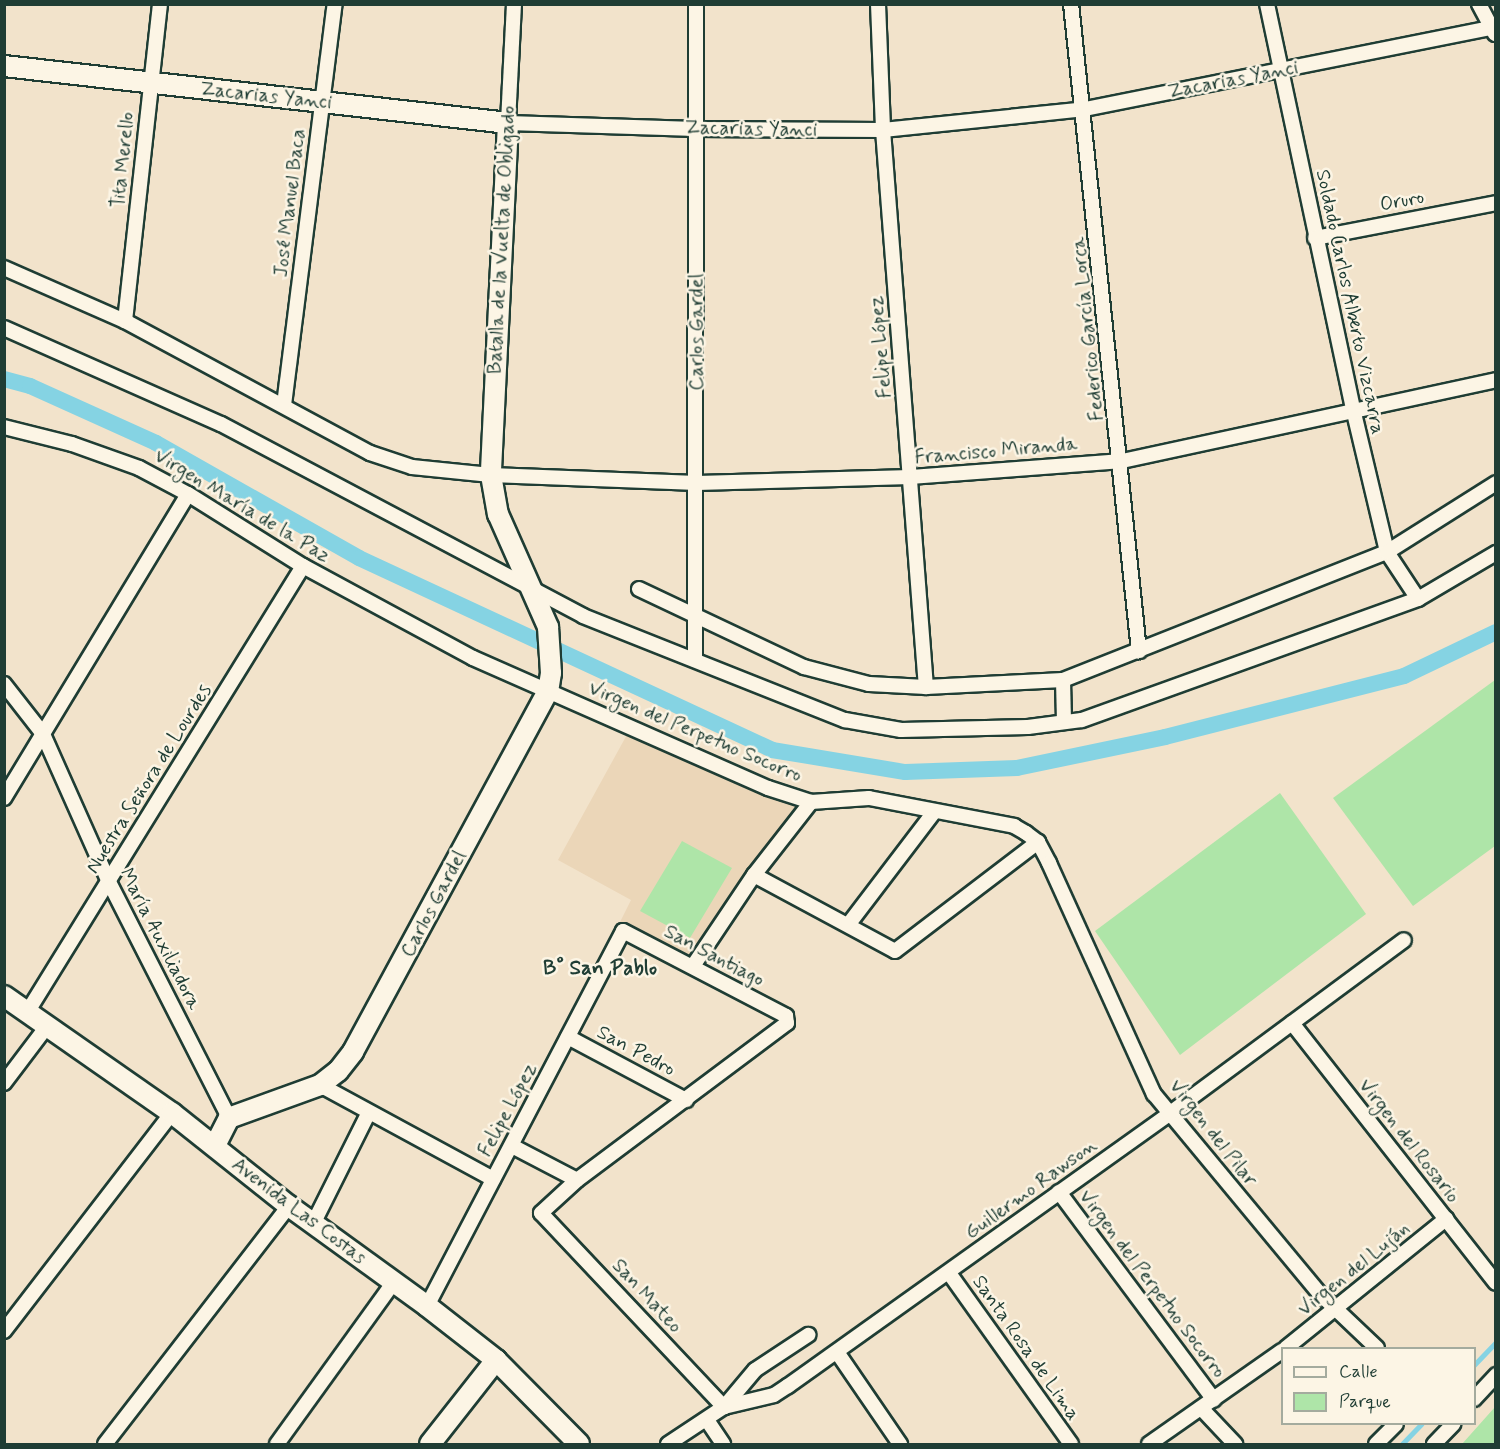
<!DOCTYPE html>
<meta charset="utf-8">
<style>
body{margin:0}
#map{position:relative;width:1500px;height:1449px;overflow:hidden;background:#f2e3cb;font-family:Mynerve,sans-serif}
div>[style]{position:absolute}
.built>*{inset:0;background:#ebd6b8}
.green>*{inset:0;background:#aee5a8}
.stream>*{height:4.5px;margin:-2.25px;padding:0 2.25px;transform-origin:2.25px;border-radius:2.25px;background:#85d3e3}
.canal>*{height:16px;margin:-8px;padding:0 8px;transform-origin:8px;border-radius:8px;background:#85d3e3}
.roads{filter:drop-shadow(2px 0 #1f3d34) drop-shadow(-2px 0 #1f3d34) drop-shadow(0 2px #1f3d34) drop-shadow(0 -2px #1f3d34)}
.street>*{height:14px;margin:-7px;padding:0 7px;transform-origin:7px;border-radius:7px;background:#fcf5e5}
.secondary>*{height:20px;margin:-10px;padding:0 10px;transform-origin:10px;border-radius:10px;background:#fcf5e5}
span{translate:-50% -50%;white-space:nowrap;text-align:center;line-height:1.15;-webkit-text-stroke:5px #fcf5e5;paint-order:stroke}
.street-label{font-size:20px;color:#1f3d34}
.neighbourhood-label{font-size:21px;color:#1f3d34;font-weight:700}
.frame{position:absolute;inset:0;border:6px solid #1f3d34;pointer-events:none}
.legend{position:absolute;left:1281px;top:1347px;width:195px;height:78px;box-sizing:border-box;background:#fcf5e5;border:2px solid #a4ab9e;margin:0;padding:8px 10px;list-style:none;font-size:18px;color:#1f3d34}
.legend li{display:flex;align-items:center;gap:12px;height:30px}
.legend b{width:30px;border:2px solid #a4ab9e}
</style>
<div id="map">
<div class="built">
<div style="clip-path:polygon(629px 731px,802px 803px,693px 961px,618px 926px,631px 900px,558px 860px)"></div>
</div>
<div class="green">
<div style="clip-path:polygon(1495px 680px,1495px 846px,1413px 906px,1333px 798px)"></div>
<div style="clip-path:polygon(1280px 793px,1366px 914px,1180px 1055px,1095px 931px)"></div>
<div style="clip-path:polygon(682px 841px,732px 868px,690px 938px,640px 911px)"></div>
<div style="clip-path:polygon(1495px 1407px,1495px 1444px,1461px 1444px,1462px 1444px)"></div>
</div>
<div class="stream">
<div style="left:1474px;top:1365px;width:32px;rotate:-46deg"></div>
<div style="left:1402px;top:1444px;width:28px;rotate:-46deg"></div>
</div>
<div class="canal">
<div style="left:4px;top:379px;width:27px;rotate:15deg"></div>
<div style="left:30px;top:386px;width:138px;rotate:24.3deg"></div>
<div style="left:156px;top:443px;width:233px;rotate:29.5deg"></div>
<div style="left:359px;top:558px;width:455px;rotate:24.9deg"></div>
<div style="left:772px;top:750px;width:135px;rotate:9.4deg"></div>
<div style="left:905px;top:772px;width:112px;rotate:-2deg"></div>
<div style="left:1017px;top:768px;width:151px;rotate:-11.8deg"></div>
<div style="left:1165px;top:737px;width:247px;rotate:-14.3deg"></div>
<div style="left:1404px;top:676px;width:102px;rotate:-25.6deg"></div>
</div>
<div class="roads">
<div class="street">
<div style="left:514px;top:4px;width:119px;rotate:92.9deg"></div>
<div style="left:508px;top:123px;width:188px;rotate:1.8deg"></div>
<div style="left:696px;top:129px;width:187px;rotate:0.3deg"></div>
<div style="left:883px;top:130px;width:203px;rotate:-5.9deg"></div>
<div style="left:1085px;top:109px;width:414px;rotate:-11.3deg"></div>
<div style="left:878px;top:4px;width:126px;rotate:87.7deg"></div>
<div style="left:883px;top:130px;width:559px;rotate:85.59deg"></div>
<div style="left:1071px;top:4px;width:651px;rotate:84deg"></div>
<div style="left:1267px;top:4px;width:418px;rotate:78deg"></div>
<div style="left:1354px;top:413px;width:143px;rotate:76.6deg"></div>
<div style="left:1387px;top:552px;width:56px;rotate:56.6deg"></div>
<div style="left:1479px;top:4px;width:34px;rotate:62deg"></div>
<div style="left:1315px;top:238px;width:184px;rotate:-10.9deg"></div>
<div style="left:4px;top:268px;width:132px;rotate:23.7deg"></div>
<div style="left:125px;top:321px;width:278px;rotate:28.3deg"></div>
<div style="left:370px;top:453px;width:44px;rotate:18.4deg"></div>
<div style="left:412px;top:467px;width:79px;rotate:5.8deg"></div>
<div style="left:491px;top:475px;width:206px;rotate:2.2deg"></div>
<div style="left:697px;top:483px;width:214px;rotate:-1.6deg"></div>
<div style="left:911px;top:477px;width:212px;rotate:-4.3deg"></div>
<div style="left:1122px;top:461px;width:383px;rotate:-12.2deg"></div>
<div style="left:125px;top:321px;width:319px;rotate:-83.7deg"></div>
<div style="left:4px;top:328px;width:237px;rotate:23.9deg"></div>
<div style="left:221px;top:424px;width:410px;rotate:27.9deg"></div>
<div style="left:583px;top:616px;width:282px;rotate:21.7deg"></div>
<div style="left:845px;top:720px;width:57px;rotate:10.1deg"></div>
<div style="left:901px;top:730px;width:127px;rotate:-1.4deg"></div>
<div style="left:1028px;top:727px;width:54px;rotate:-7.4deg"></div>
<div style="left:1082px;top:720px;width:357px;rotate:-19.8deg"></div>
<div style="left:1418px;top:599px;width:91px;rotate:-30.5deg"></div>
<div style="left:284px;top:405px;width:404px;rotate:-82.8deg"></div>
<div style="left:4px;top:427px;width:70px;rotate:14deg"></div>
<div style="left:72px;top:444px;width:71px;rotate:19.7deg"></div>
<div style="left:139px;top:468px;width:55px;rotate:28deg"></div>
<div style="left:188px;top:494px;width:136px;rotate:32.1deg"></div>
<div style="left:303px;top:566px;width:193px;rotate:28.4deg"></div>
<div style="left:473px;top:658px;width:322px;rotate:23.8deg"></div>
<div style="left:768px;top:788px;width:45px;rotate:18deg"></div>
<div style="left:811px;top:802px;width:58px;rotate:-3.9deg"></div>
<div style="left:869px;top:798px;width:148px;rotate:10.9deg"></div>
<div style="left:1014px;top:826px;width:14px;rotate:30deg"></div>
<div style="left:1026px;top:833px;width:15px;rotate:37deg"></div>
<div style="left:1038px;top:842px;width:24px;rotate:62deg"></div>
<div style="left:1049px;top:863px;width:254px;rotate:65.6deg"></div>
<div style="left:1154px;top:1094px;width:259px;rotate:50.3deg"></div>
<div style="left:1319px;top:1293px;width:80px;rotate:43.5deg"></div>
<div style="left:639px;top:589px;width:183px;rotate:25.3deg"></div>
<div style="left:804px;top:667px;width:67px;rotate:14.7deg"></div>
<div style="left:869px;top:684px;width:57px;rotate:3deg"></div>
<div style="left:926px;top:687px;width:137px;rotate:-2.9deg"></div>
<div style="left:1063px;top:680px;width:348px;rotate:-21.6deg"></div>
<div style="left:1387px;top:552px;width:129px;rotate:-32.3deg"></div>
<div style="left:695px;top:660px;width:656px;rotate:-89.91deg"></div>
<div style="left:1063px;top:680px;width:42px;rotate:88.6deg"></div>
<div style="left:4px;top:684px;width:63px;rotate:52deg"></div>
<div style="left:43px;top:734px;width:162px;rotate:66deg"></div>
<div style="left:109px;top:882px;width:265px;rotate:63deg"></div>
<div style="left:4px;top:798px;width:355px;rotate:-58.8deg"></div>
<div style="left:754px;top:875px;width:160px;rotate:28.3deg"></div>
<div style="left:895px;top:951px;width:180px;rotate:-37.3deg"></div>
<div style="left:848px;top:925px;width:142px;rotate:-52.7deg"></div>
<div style="left:693px;top:966px;width:110px;rotate:-56.2deg"></div>
<div style="left:754px;top:875px;width:93px;rotate:-52deg"></div>
<div style="left:28px;top:1011px;width:523px;rotate:-58.28deg"></div>
<div style="left:1292px;top:1023px;width:330px;rotate:51.9deg"></div>
<div style="left:568px;top:1037px;width:134px;rotate:28.1deg"></div>
<div style="left:4px;top:1083px;width:73px;rotate:-52.8deg"></div>
<div style="left:320px;top:1085px;width:197px;rotate:28.5deg"></div>
<div style="left:512px;top:1146px;width:73px;rotate:27.6deg"></div>
<div style="left:1059px;top:1192px;width:259px;rotate:53.3deg"></div>
<div style="left:313px;top:1224px;width:125px;rotate:-63.4deg"></div>
<div style="left:949px;top:1273px;width:210px;rotate:54.5deg"></div>
<div style="left:427px;top:1306px;width:423px;rotate:-62.4deg"></div>
<div style="left:623px;top:931px;width:184px;rotate:27.5deg"></div>
<div style="left:786px;top:1016px;width:7px;rotate:82deg"></div>
<div style="left:787px;top:1023px;width:262px;rotate:143.2deg"></div>
<div style="left:577px;top:1180px;width:49px;rotate:137.5deg"></div>
<div style="left:541px;top:1213px;width:267px;rotate:46.7deg"></div>
<div style="left:724px;top:1407px;width:48px;rotate:-50deg"></div>
<div style="left:755px;top:1370px;width:64px;rotate:-33.4deg"></div>
<div style="left:4px;top:1331px;width:275px;rotate:-52.4deg"></div>
<div style="left:1286px;top:1348px;width:206px;rotate:-38.9deg"></div>
<div style="left:837px;top:1352px;width:112px;rotate:55.6deg"></div>
<div style="left:1474px;top:1399px;width:33px;rotate:-47deg"></div>
<div style="left:1201px;top:1408px;width:50px;rotate:46.6deg"></div>
<div style="left:707px;top:1420px;width:29px;rotate:56deg"></div>
<div style="left:105px;top:1444px;width:301px;rotate:-52.3deg"></div>
<div style="left:277px;top:1444px;width:200px;rotate:-54.2deg"></div>
<div style="left:668px;top:1444px;width:67px;rotate:-33.5deg"></div>
<div style="left:724px;top:1407px;width:51px;rotate:-13.5deg"></div>
<div style="left:774px;top:1395px;width:17px;rotate:-33deg"></div>
<div style="left:788px;top:1386px;width:468px;rotate:-35.5deg"></div>
<div style="left:1169px;top:1114px;width:292px;rotate:-36.5deg"></div>
<div style="left:1149px;top:1444px;width:162px;rotate:-35deg"></div>
<div style="left:1376px;top:1444px;width:28px;rotate:-45deg"></div>
<div style="left:1434px;top:1444px;width:28px;rotate:-46deg"></div>
</div>
<div class="secondary">
<div style="left:4px;top:66px;width:507px;rotate:6.45deg"></div>
<div style="left:508px;top:123px;width:352px;rotate:92.8deg"></div>
<div style="left:491px;top:475px;width:40px;rotate:80deg"></div>
<div style="left:498px;top:514px;width:124px;rotate:66.1deg"></div>
<div style="left:548px;top:627px;width:46px;rotate:86.3deg"></div>
<div style="left:551px;top:673px;width:18px;rotate:99deg"></div>
<div style="left:548px;top:691px;width:410px;rotate:118.4deg"></div>
<div style="left:353px;top:1052px;width:24px;rotate:128deg"></div>
<div style="left:338px;top:1071px;width:23px;rotate:142deg"></div>
<div style="left:320px;top:1085px;width:97px;rotate:160.1deg"></div>
<div style="left:229px;top:1118px;width:31px;rotate:117deg"></div>
<div style="left:4px;top:996px;width:205px;rotate:34.9deg"></div>
<div style="left:172px;top:1113px;width:149px;rotate:38.5deg"></div>
<div style="left:289px;top:1206px;width:170px;rotate:35.9deg"></div>
<div style="left:427px;top:1306px;width:88px;rotate:38deg"></div>
<div style="left:496px;top:1360px;width:118px;rotate:45.3deg"></div>
<div style="left:430px;top:1444px;width:107px;rotate:-51.8deg"></div>
</div>
</div>
<div class="street-label">
<span style="left:1233px;top:80px;rotate:-11deg">Zacarias Yanci</span>
<span style="left:266px;top:96px;rotate:6deg">Zacarias Yanci</span>
<span style="left:751px;top:129px;rotate:1deg">Zacarias Yanci</span>
<span style="left:123px;top:160px;rotate:-84deg">Tita Merello</span>
<span style="left:1402px;top:201px;rotate:-11deg">Oruro</span>
<span style="left:290px;top:203px;rotate:-83deg">José Manuel Baca</span>
<span style="left:502px;top:240px;rotate:-87deg">Batalla de la Vuelta de Obligado</span>
<span style="left:1350px;top:302px;rotate:78deg">Soldado Carlos Alberto Vizcarra</span>
<span style="left:1088px;top:329px;rotate:-96deg">Federico García Lorca</span>
<span style="left:697px;top:332px;rotate:-90deg">Carlos Gardel</span>
<span style="left:881px;top:347px;rotate:-95deg">Felipe López</span>
<span style="left:996px;top:451px;rotate:-5deg">Francisco Miranda</span>
<span style="left:242px;top:506px;rotate:31deg">Virgen María de la Paz</span>
<span style="left:695px;top:732px;rotate:23deg">Virgen del Perpetuo Socorro</span>
<span style="left:149px;top:779px;rotate:-58deg">Nuestra Señora de Lourdes</span>
<span style="left:434px;top:904px;rotate:-62deg">Carlos Gardel</span>
<span style="left:160px;top:939px;rotate:63deg">María Auxiliadora</span>
<span style="left:714px;top:956px;rotate:28deg">San Santiago</span>
<span style="left:636px;top:1051px;rotate:28deg">San Pedro</span>
<span style="left:508px;top:1110px;rotate:-62deg">Felipe López</span>
<span style="left:1213px;top:1133px;rotate:52deg">Virgen del Pilar</span>
<span style="left:1409px;top:1141px;rotate:52deg">Virgen del Rosario</span>
<span style="left:1031px;top:1189px;rotate:-36deg">Guillermo Rawson</span>
<span style="left:299px;top:1211px;rotate:37deg">Avenida Las Costas</span>
<span style="left:1354px;top:1269px;rotate:-39deg">Virgen del Luján</span>
<span style="left:1152px;top:1284px;rotate:53deg">Virgen del Perpetuo Socorro</span>
<span style="left:647px;top:1296px;rotate:47deg">San Mateo</span>
<span style="left:1026px;top:1348px;rotate:55deg">Santa Rosa de Lima</span>
</div>
<div class="neighbourhood-label">
<span style="left:600px;top:968px">B° San Pablo</span>
</div>
<div class="frame"></div>
<ul class="legend">
<li><b style="height:8px;background:#fcf5e5"></b>Calle</li>
<li><b style="height:16px;background:#aee5a8"></b>Parque</li>
</ul>
</div>
